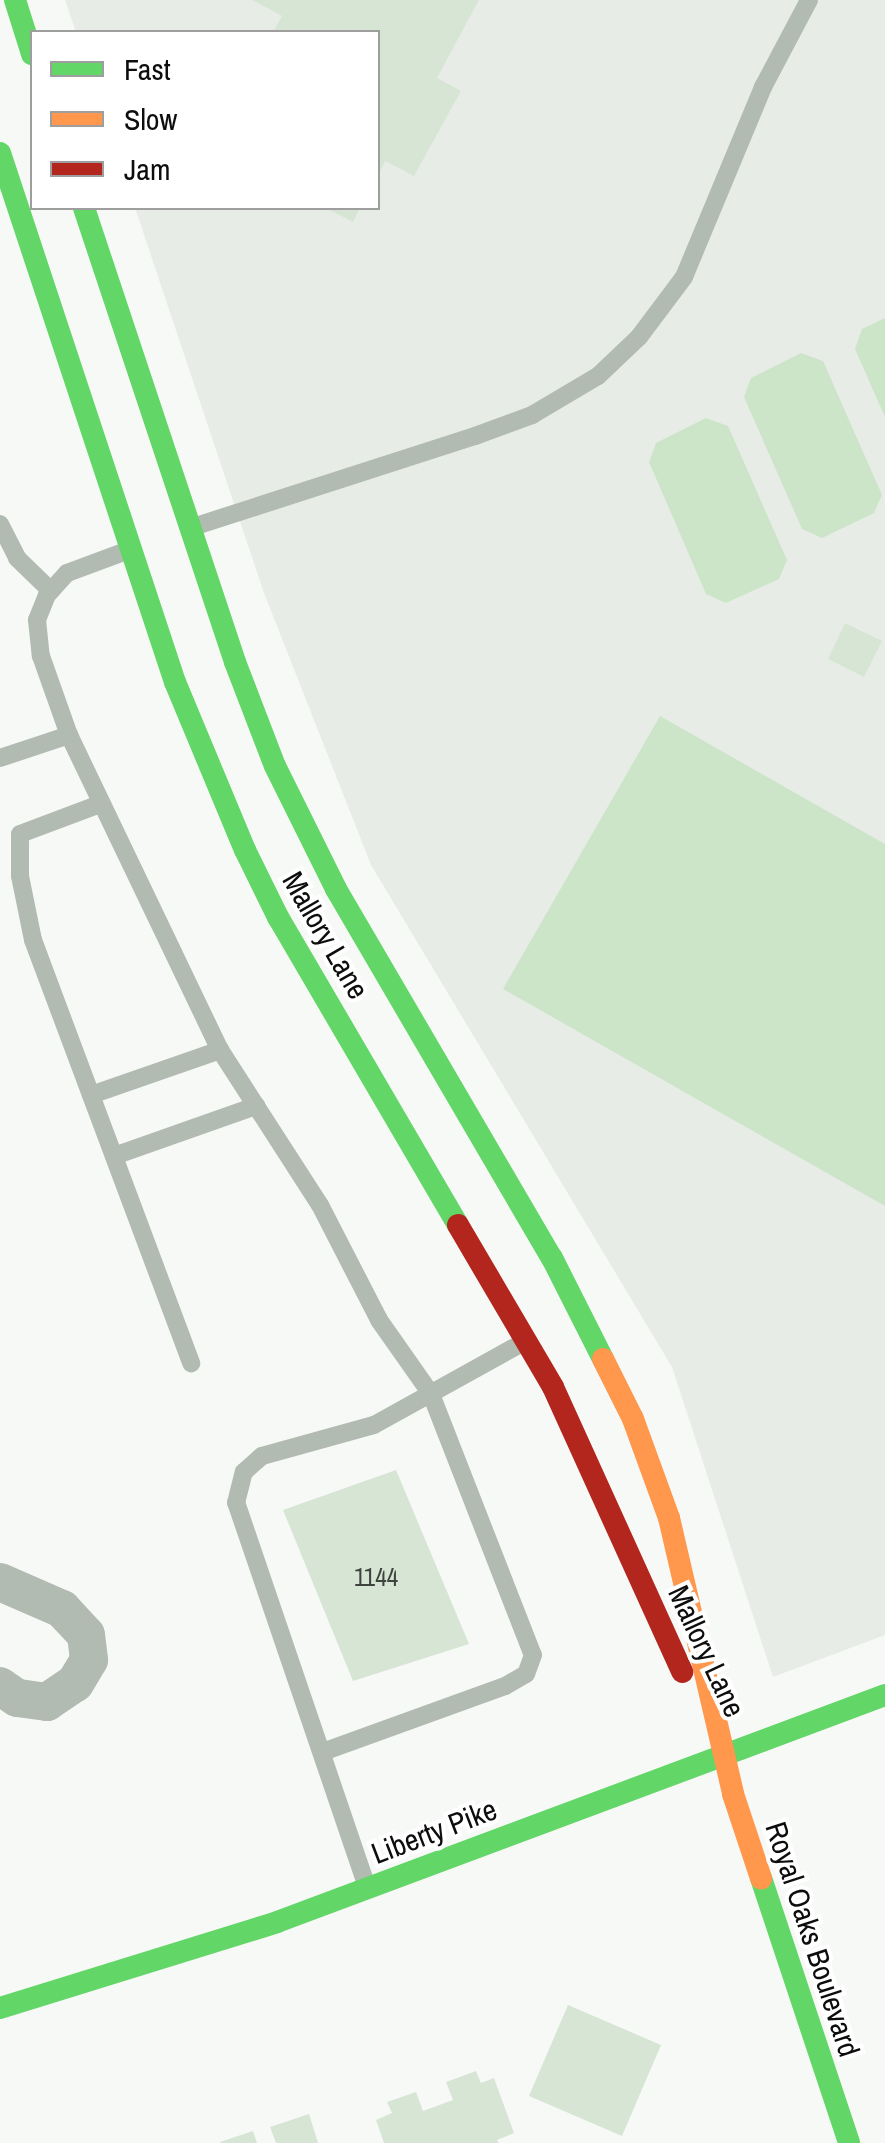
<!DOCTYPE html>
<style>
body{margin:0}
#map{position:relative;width:885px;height:2143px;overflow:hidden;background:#f7f9f7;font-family:"Archivo Narrow",sans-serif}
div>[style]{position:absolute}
.built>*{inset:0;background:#e7ede6}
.green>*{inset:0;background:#cce5c9}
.building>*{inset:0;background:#d7e5d5}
.lane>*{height:18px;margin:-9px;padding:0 9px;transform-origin:9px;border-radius:9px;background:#b2bbb1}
.street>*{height:38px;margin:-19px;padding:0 19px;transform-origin:19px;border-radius:19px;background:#b2bbb1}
.fast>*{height:22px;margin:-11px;padding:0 11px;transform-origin:11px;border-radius:11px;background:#63d668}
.slow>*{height:22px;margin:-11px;padding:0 11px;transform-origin:11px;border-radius:11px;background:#ff974d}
.jam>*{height:22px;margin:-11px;padding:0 11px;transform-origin:11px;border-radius:11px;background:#b3261e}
span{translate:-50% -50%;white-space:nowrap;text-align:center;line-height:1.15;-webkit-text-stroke:8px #fff;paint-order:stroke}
.number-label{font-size:25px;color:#3f433e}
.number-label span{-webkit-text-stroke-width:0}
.street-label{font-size:30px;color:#0c0d0c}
.legend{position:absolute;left:30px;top:30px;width:350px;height:180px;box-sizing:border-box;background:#fff;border:2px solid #9e9e9e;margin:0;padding:12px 18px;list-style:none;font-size:30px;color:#0c0d0c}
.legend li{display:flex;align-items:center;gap:20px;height:50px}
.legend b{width:50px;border:2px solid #9e9e9e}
</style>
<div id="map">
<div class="built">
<div style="clip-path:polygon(65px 0,885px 0,885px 1635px,773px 1677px,672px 1367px,371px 865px,264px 593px,135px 208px,378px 208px,378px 32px,76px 32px)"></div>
</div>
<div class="green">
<div style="clip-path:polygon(885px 318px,885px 417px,855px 349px,862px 329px)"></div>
<div style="clip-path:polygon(801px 353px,823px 361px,882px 495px,874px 513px,822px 538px,802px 529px,744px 397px,751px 378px)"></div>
<div style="clip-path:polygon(706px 418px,728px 426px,787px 560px,779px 579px,726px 603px,706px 594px,649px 462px,656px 443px)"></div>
<div style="clip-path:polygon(660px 716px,885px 844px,885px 1206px,503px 989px)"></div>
</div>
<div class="building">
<div style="clip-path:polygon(252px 0,479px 0,437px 78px,461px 91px,414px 176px,385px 161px,378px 176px,378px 32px,273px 32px,282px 16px)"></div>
<div style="clip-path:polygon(326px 208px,360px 208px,353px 222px)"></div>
<div style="clip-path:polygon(845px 623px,882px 641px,864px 677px,828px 659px)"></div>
<div style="clip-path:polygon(396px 1470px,469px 1644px,353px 1681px,283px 1510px)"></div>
<div style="clip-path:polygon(568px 2005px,661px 2045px,622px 2136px,529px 2096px)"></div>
<div style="clip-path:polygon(476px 2071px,481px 2083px,494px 2078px,514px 2133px,497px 2140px,499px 2143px,384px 2143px,376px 2120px,392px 2113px,387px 2102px,416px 2092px,423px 2111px,453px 2100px,446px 2082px)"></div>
<div style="clip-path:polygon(309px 2114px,318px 2143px,276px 2143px,270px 2127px)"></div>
<div style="clip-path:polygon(253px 2131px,257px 2143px,220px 2143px,220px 2142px)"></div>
</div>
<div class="lane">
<div style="left:0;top:524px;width:38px;rotate:63deg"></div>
<div style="left:17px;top:558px;width:47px;rotate:44.1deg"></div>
<div style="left:196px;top:526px;width:293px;rotate:-17.9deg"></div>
<div style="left:475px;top:436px;width:61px;rotate:-20.2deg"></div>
<div style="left:532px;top:415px;width:77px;rotate:-30.6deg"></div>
<div style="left:598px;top:376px;width:57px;rotate:-43.6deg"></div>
<div style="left:639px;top:337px;width:75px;rotate:-53.1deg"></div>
<div style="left:684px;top:277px;width:206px;rotate:-67.4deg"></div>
<div style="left:763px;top:87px;width:98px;rotate:-62.1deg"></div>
<div style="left:129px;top:550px;width:66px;rotate:159.6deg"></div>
<div style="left:67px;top:573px;width:30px;rotate:132deg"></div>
<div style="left:47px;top:595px;width:27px;rotate:112deg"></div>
<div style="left:37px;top:620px;width:36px;rotate:84deg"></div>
<div style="left:41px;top:656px;width:84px;rotate:70.5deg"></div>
<div style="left:69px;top:735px;width:349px;rotate:64.4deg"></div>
<div style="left:220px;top:1050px;width:184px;rotate:57.2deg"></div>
<div style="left:320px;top:1205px;width:129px;rotate:62.8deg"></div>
<div style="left:379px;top:1320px;width:90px;rotate:54.9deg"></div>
<div style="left:431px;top:1394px;width:280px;rotate:68.7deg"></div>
<div style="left:533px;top:1655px;width:20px;rotate:110deg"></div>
<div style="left:526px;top:1674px;width:24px;rotate:150deg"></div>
<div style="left:505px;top:1686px;width:194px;rotate:160.1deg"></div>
<div style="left:0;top:758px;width:73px;rotate:-18.4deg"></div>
<div style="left:100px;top:804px;width:85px;rotate:159.4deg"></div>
<div style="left:20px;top:834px;width:42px;rotate:90deg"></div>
<div style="left:20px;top:876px;width:65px;rotate:78.5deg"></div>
<div style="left:33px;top:940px;width:452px;rotate:69.5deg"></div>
<div style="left:91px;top:1095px;width:137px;rotate:-19.2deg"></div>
<div style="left:114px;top:1156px;width:151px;rotate:-19.4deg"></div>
<div style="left:366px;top:1884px;width:403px;rotate:-108.8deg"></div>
<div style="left:236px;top:1503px;width:32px;rotate:-76deg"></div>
<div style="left:244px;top:1472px;width:24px;rotate:-42deg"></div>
<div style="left:262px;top:1456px;width:116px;rotate:-15.5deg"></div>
<div style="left:374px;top:1425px;width:169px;rotate:-29deg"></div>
</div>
<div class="street">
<div style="left:0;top:1582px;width:68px;rotate:23.5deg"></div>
<div style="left:62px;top:1609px;width:35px;rotate:47deg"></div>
<div style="left:86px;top:1635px;width:25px;rotate:83deg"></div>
<div style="left:89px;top:1660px;width:27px;rotate:121deg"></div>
<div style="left:75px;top:1683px;width:34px;rotate:146deg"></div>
<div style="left:47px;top:1702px;width:30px;rotate:-172deg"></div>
<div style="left:17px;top:1698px;width:21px;rotate:-145deg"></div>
</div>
<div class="fast">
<div style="left:15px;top:0;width:57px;rotate:72.5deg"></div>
<div style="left:0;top:153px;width:557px;rotate:71.7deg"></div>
<div style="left:175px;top:682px;width:182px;rotate:67.4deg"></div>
<div style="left:245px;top:850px;width:75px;rotate:63.8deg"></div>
<div style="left:278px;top:917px;width:357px;rotate:59.7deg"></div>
<div style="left:84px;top:208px;width:478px;rotate:71.6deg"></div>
<div style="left:235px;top:662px;width:111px;rotate:69deg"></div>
<div style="left:275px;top:766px;width:137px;rotate:63.6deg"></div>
<div style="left:336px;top:889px;width:428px;rotate:59.7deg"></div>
<div style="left:552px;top:1258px;width:113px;rotate:63.2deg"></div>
<div style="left:761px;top:1878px;width:279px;rotate:71.6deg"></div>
<div style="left:0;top:2008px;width:290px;rotate:-17.2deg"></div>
<div style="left:277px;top:1922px;width:649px;rotate:-20.47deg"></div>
</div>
<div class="slow">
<div style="left:603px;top:1359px;width:67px;rotate:63.4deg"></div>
<div style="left:633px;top:1419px;width:105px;rotate:70deg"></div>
<div style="left:669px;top:1518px;width:283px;rotate:76.9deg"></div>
<div style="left:733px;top:1794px;width:89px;rotate:71.6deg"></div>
</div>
<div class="jam">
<div style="left:458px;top:1225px;width:188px;rotate:59.6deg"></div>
<div style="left:553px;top:1387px;width:313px;rotate:65.6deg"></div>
</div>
<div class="number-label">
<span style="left:376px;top:1577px">1144</span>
</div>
<div class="street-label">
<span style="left:326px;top:935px;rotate:60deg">Mallory Lane</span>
<span style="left:707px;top:1651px;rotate:65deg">Mallory Lane</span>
<span style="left:434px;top:1831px;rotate:-21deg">Liberty Pike</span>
<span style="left:813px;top:1939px;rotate:72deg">Royal Oaks Boulevard</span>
</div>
<ul class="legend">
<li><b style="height:12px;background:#63d668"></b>Fast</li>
<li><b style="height:12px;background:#ff974d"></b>Slow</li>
<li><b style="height:12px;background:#b3261e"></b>Jam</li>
</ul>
</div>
